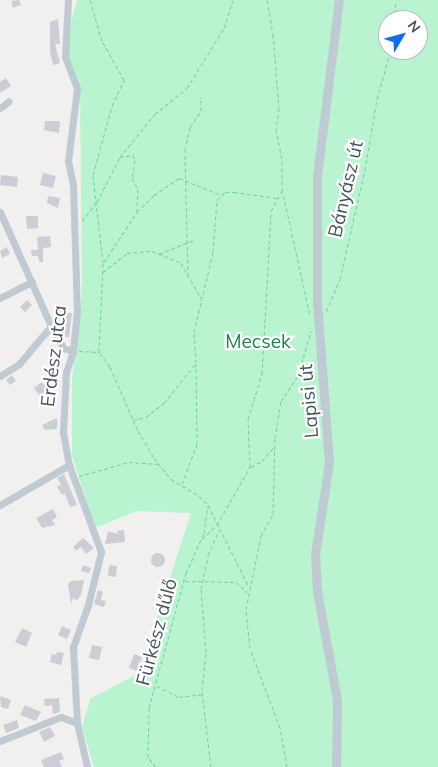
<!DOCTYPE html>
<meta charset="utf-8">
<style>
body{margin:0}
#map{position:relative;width:438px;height:767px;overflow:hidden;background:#f2efef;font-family:Mulish,sans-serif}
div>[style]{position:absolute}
.green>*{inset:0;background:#baf3d0}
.building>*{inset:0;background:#cbced4}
.round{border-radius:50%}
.path>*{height:1px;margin-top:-0.5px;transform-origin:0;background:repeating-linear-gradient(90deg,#70d4a2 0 4px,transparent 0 6.5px)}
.minor>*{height:7px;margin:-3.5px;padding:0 3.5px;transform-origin:3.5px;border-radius:3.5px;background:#bfcad2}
.tertiary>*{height:9px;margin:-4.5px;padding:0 4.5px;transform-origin:4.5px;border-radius:4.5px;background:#bfcad2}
span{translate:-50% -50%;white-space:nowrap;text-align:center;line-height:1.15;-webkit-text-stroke:4.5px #fff;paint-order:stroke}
.street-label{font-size:19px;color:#46535e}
.park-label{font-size:19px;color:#10874b}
.north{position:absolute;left:378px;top:10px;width:50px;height:50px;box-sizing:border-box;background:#fff;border:1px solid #b5babf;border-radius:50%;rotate:53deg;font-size:14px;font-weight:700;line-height:20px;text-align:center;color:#46535e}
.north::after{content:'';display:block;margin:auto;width:18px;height:22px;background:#0b6ff1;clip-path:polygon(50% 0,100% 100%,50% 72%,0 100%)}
</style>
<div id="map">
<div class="green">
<div style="clip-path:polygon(evenodd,77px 0,438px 0,438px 767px,94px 767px,82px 727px,90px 699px,139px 673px,191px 513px,137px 511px,95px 528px,72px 455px,72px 378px,82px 295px,80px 93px,65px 47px,77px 0,388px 20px,418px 20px,418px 50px,388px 50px,388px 20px)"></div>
</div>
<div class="building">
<div style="clip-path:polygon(19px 0,21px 5px,13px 8px,11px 1px)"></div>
<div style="clip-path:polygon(58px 19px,60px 44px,55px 44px,60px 63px,53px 65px,50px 52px,50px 22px)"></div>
<div style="clip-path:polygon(6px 78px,11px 86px,0 93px,0 82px)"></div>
<div style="clip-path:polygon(45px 121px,60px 121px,59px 133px,44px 130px)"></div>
<div style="clip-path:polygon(43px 173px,56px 176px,53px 188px,40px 185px)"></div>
<div style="clip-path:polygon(1px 175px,18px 177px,17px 187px,0 185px)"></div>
<div style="clip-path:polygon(48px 196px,60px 198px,58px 208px,47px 203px)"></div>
<div style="clip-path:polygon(26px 216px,38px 216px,38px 228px,27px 229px)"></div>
<div style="clip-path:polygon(50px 236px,51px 247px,43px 248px,43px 262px,39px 262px,38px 256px,32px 256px,31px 250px,38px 250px,37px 237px)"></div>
<div style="clip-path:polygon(7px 247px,10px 254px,2px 258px,0 251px)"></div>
<div style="clip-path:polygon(27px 300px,32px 305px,25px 312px,20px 307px)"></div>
<div style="clip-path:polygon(63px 312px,72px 313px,69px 337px,65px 337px)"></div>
<div style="clip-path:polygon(60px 360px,63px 364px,57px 373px,52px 366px)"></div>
<div style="clip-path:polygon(12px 375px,16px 381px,10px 385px,6px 380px)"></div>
<div style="clip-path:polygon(42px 382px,48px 390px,40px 397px,34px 388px)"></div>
<div style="clip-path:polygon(57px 418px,57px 429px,45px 430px,42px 425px)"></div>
<div style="clip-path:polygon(64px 474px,77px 505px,70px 507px,65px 494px,62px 495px,57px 487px,61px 484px,57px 478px)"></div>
<div style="clip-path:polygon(53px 509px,57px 517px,52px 520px,55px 525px,42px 528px,36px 518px)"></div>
<div style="clip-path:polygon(124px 530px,125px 542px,105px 544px,108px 531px,118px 534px,117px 531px)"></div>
<div style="clip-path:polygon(83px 538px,94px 548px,86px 554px,81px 547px,76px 551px,73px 547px)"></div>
<div class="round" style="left:151px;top:553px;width:14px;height:14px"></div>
<div style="clip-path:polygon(83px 565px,91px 568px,89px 573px,81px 571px)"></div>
<div style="clip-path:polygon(109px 565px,117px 566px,116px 577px,108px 576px)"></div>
<div style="clip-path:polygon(84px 580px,81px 595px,77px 600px,73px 598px,71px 604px,68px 584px,71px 581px)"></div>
<div style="clip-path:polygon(98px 590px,103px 592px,101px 600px,106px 601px,104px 607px,94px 604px)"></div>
<div style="clip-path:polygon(62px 626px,71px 630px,67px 639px,58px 635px)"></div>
<div style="clip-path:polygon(22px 628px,32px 633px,26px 647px,15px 642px)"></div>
<div style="clip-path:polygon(92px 645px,102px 647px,99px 660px,89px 658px)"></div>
<div style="clip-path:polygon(57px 652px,64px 653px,61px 665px,50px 662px,52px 654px,56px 655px)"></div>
<div style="clip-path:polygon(134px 654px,142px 657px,137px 671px,129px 668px)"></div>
<div style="clip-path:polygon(0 696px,11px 700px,8px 709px,1px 707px)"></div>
<div style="clip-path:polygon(59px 698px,60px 712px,53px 714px,52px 705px,45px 706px,44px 699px)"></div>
<div style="clip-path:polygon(25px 705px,41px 712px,36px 721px,20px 715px)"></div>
<div style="clip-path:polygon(17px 720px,19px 728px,6px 733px,3px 725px)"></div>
<div style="clip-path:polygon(50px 727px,55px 736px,44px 742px,39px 732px)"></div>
<div style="clip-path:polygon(61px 752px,64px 759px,59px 761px,62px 767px,44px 767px,41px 760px)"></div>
</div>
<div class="path">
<div style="left:267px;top:0;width:35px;rotate:80deg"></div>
<div style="left:273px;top:34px;width:74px;rotate:85.4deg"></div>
<div style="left:279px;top:108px;width:21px;rotate:98deg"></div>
<div style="left:276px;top:129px;width:33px;rotate:79deg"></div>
<div style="left:282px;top:161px;width:28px;rotate:90deg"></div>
<div style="left:282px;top:189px;width:129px;rotate:77.5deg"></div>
<div style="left:394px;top:20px;width:20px;rotate:-84deg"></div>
<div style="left:120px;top:157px;width:13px;rotate:-9deg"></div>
<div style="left:133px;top:155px;width:5px;rotate:68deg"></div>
<div style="left:135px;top:160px;width:18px;rotate:99deg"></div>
<div style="left:132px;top:178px;width:13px;rotate:61deg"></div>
<div style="left:138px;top:189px;width:22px;rotate:93deg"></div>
<div style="left:82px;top:221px;width:24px;rotate:-52deg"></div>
<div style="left:97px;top:202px;width:51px;rotate:-62.9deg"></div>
<div style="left:120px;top:157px;width:55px;rotate:-50.9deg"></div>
<div style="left:155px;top:114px;width:41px;rotate:-39.1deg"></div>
<div style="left:187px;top:88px;width:70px;rotate:-58.3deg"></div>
<div style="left:224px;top:28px;width:29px;rotate:-72deg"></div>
<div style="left:159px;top:254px;width:38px;rotate:-22deg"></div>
<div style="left:104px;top:262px;width:60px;rotate:-56.6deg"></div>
<div style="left:137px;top:212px;width:24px;rotate:-45deg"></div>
<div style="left:154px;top:195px;width:30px;rotate:-34deg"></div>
<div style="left:179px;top:178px;width:45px;rotate:22deg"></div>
<div style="left:103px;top:272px;width:31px;rotate:-38deg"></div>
<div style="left:127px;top:253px;width:25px;rotate:-5deg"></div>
<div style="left:152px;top:251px;width:31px;rotate:22deg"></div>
<div style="left:181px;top:263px;width:40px;rotate:60.3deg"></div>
<div style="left:188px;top:276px;width:126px;rotate:-91.4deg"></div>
<div style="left:185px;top:150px;width:24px;rotate:-78deg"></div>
<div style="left:190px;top:127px;width:19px;rotate:-55deg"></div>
<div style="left:201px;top:111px;width:14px;rotate:-90deg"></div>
<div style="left:326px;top:311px;width:35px;rotate:-66deg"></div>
<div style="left:340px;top:279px;width:112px;rotate:-77.1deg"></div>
<div style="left:365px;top:170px;width:72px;rotate:-80.4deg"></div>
<div style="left:377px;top:99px;width:51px;rotate:-74.1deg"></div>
<div style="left:79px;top:351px;width:20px;rotate:3deg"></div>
<div style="left:99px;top:352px;width:89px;rotate:-87.4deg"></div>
<div style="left:103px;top:263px;width:89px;rotate:-96.5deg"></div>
<div style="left:93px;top:175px;width:72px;rotate:-74.6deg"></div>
<div style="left:112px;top:106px;width:29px;rotate:-65deg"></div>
<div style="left:124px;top:80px;width:45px;rotate:-119.4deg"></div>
<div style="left:102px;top:41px;width:43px;rotate:-106.3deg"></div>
<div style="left:100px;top:353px;width:17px;rotate:54deg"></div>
<div style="left:110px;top:367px;width:70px;rotate:66.4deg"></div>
<div style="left:138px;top:431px;width:31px;rotate:59deg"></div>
<div style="left:154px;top:458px;width:27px;rotate:51deg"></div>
<div style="left:171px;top:479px;width:33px;rotate:31deg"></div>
<div style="left:199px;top:496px;width:13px;rotate:45deg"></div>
<div style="left:208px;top:505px;width:89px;rotate:63.4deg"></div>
<div style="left:133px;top:420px;width:13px;rotate:-13deg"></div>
<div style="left:146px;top:417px;width:23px;rotate:-38deg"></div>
<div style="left:164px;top:403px;width:51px;rotate:-51.3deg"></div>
<div style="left:196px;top:363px;width:31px;rotate:-94deg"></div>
<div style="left:194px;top:332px;width:82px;rotate:-76.6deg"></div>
<div style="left:213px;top:252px;width:52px;rotate:-85.6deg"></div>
<div style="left:217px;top:200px;width:11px;rotate:-45deg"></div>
<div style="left:225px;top:192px;width:9px"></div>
<div style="left:234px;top:192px;width:44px;rotate:7.8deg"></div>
<div style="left:251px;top:467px;width:13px;rotate:-29deg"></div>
<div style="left:262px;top:461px;width:18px;rotate:-49deg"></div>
<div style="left:79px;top:476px;width:52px;rotate:-15.6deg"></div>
<div style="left:129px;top:462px;width:29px;rotate:4deg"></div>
<div style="left:182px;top:484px;width:43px;rotate:-69.4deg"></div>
<div style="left:197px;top:444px;width:80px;rotate:-90.7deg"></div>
<div style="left:202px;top:539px;width:21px;rotate:-43deg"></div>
<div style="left:217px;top:525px;width:67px;rotate:-60.4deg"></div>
<div style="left:250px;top:467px;width:48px;rotate:-92.4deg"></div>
<div style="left:248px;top:419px;width:47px;rotate:-72.7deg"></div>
<div style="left:262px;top:374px;width:163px;rotate:-86.8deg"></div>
<div style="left:271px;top:211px;width:23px;rotate:-61deg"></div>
<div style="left:185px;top:581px;width:51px;rotate:1.1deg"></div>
<div style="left:236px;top:582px;width:15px;rotate:42deg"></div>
<div style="left:157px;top:686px;width:25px;rotate:27deg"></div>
<div style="left:179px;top:697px;width:23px;rotate:-7deg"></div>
<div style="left:156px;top:767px;width:13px;rotate:-129deg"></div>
<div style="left:148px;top:757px;width:49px;rotate:-88.8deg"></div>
<div style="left:149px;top:708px;width:140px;rotate:-74.7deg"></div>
<div style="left:186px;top:573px;width:44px;rotate:-65.8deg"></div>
<div style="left:204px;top:533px;width:27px;rotate:-82deg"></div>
<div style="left:211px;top:767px;width:78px;rotate:-96.7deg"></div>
<div style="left:202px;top:690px;width:38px;rotate:-84deg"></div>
<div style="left:206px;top:652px;width:63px;rotate:-94.5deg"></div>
<div style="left:201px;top:589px;width:35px;rotate:-78deg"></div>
<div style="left:208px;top:555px;width:27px;rotate:-66deg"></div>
<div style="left:287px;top:767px;width:40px;rotate:-100deg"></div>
<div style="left:280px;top:728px;width:85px;rotate:-110.6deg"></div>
<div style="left:250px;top:648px;width:39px;rotate:-96deg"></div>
<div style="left:246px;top:609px;width:75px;rotate:-78.4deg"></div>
<div style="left:261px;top:536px;width:25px;rotate:-61deg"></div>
<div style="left:273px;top:514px;width:76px;rotate:-88.5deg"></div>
<div style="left:275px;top:438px;width:37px;rotate:-81deg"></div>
<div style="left:281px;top:401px;width:30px;rotate:-56deg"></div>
<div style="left:298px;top:376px;width:47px;rotate:-73.9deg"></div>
</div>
<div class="minor">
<div style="left:68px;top:0;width:57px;rotate:93deg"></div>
<div style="left:65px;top:57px;width:34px;rotate:69deg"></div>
<div style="left:77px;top:89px;width:73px;rotate:97.1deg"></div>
<div style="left:68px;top:161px;width:25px;rotate:78deg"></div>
<div style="left:73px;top:185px;width:126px;rotate:88.2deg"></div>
<div style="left:77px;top:311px;width:40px;rotate:95.7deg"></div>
<div style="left:73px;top:351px;width:22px;rotate:108deg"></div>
<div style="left:66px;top:372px;width:60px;rotate:92.9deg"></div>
<div style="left:63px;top:432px;width:34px;rotate:80deg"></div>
<div style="left:69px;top:465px;width:93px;rotate:69.8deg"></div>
<div style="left:101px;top:552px;width:55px;rotate:103.8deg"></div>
<div style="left:88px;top:605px;width:45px;rotate:109.7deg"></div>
<div style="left:73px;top:647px;width:76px;rotate:87deg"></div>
<div style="left:77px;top:723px;width:45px;rotate:77.2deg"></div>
<div style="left:0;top:108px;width:11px;rotate:-38deg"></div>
<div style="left:0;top:212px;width:125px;rotate:65.9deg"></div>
<div style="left:51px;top:326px;width:25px;rotate:61deg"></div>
<div style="left:63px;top:348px;width:10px;rotate:17deg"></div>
<div style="left:0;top:298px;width:36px;rotate:-27deg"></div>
<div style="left:0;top:376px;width:22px;rotate:-32deg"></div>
<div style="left:19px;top:364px;width:50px;rotate:-49.9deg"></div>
<div style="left:0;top:505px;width:80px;rotate:-30.1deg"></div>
<div style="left:0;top:741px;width:66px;rotate:-21.5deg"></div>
<div style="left:61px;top:717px;width:17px;rotate:21deg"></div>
</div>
<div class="tertiary">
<div style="left:336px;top:767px;width:67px;rotate:-89.1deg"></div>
<div style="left:337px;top:700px;width:111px;rotate:-100.4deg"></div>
<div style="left:317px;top:591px;width:36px;rotate:-93deg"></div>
<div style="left:315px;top:555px;width:94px;rotate:-81.4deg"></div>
<div style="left:329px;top:462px;width:160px;rotate:-94.3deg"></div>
<div style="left:317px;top:302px;width:126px;rotate:-90deg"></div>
<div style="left:317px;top:176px;width:177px;rotate:-82.9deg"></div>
</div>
<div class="street-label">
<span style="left:346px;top:189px;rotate:-77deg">Bányász út</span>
<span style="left:54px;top:356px;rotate:-83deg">Erdész utca</span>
<span style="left:309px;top:401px;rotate:-95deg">Lapisi út</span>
<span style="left:157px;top:632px;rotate:-75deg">Fürkész dűlő</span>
</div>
<div class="park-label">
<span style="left:258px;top:342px">Mecsek</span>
</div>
<div class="north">N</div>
</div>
